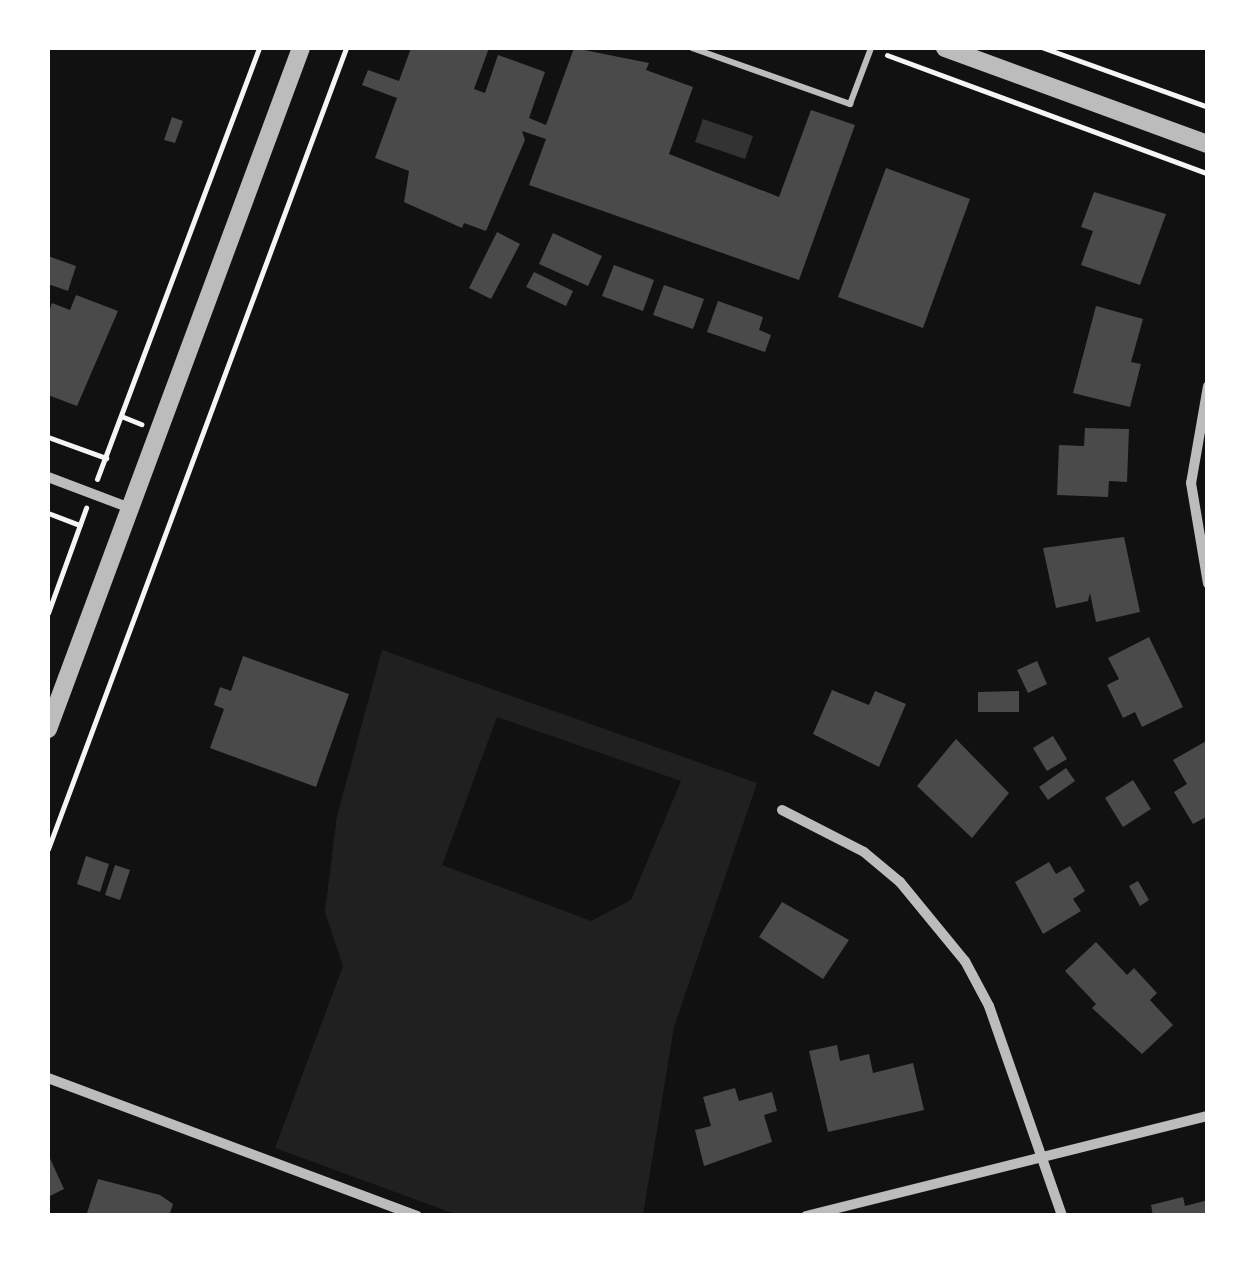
<!DOCTYPE html>
<style>
body{margin:0}
#map{position:relative;width:1255px;height:1263px;overflow:hidden;background:#111;font-family:Commissioner,sans-serif}
div>[style]{position:absolute}
.green>*{inset:0;background:#202020}
.water>*{inset:0;background:#333}
.building>*{inset:0;background:#4a4a4a}
.path>*{height:5px;margin:-2.5px;padding:0 2.5px;transform-origin:2.5px;border-radius:2.5px;background:#f5f5f5}
.service>*{height:6px;margin:-3px;padding:0 3px;transform-origin:3px;border-radius:3px;background:#bcbcbc}
.minor>*{height:10px;margin:-5px;padding:0 5px;transform-origin:5px;border-radius:5px;background:#bcbcbc}
.tertiary>*{height:18px;margin:-9px;padding:0 9px;transform-origin:9px;border-radius:9px;background:#bcbcbc}
span{translate:-50% -50%;white-space:nowrap;text-align:center;line-height:1.15;-webkit-text-stroke:10px #fff;paint-order:stroke}
.frame{position:absolute;inset:0;border:50px solid #fff;pointer-events:none}
</style>
<div id="map">
<div class="green">
<div style="clip-path:polygon(evenodd,382px 650px,757px 783px,674px 1027px,643px 1215px,458px 1215px,275px 1148px,343px 966px,325px 912px,337px 816px,382px 650px,497px 717px,681px 781px,631px 900px,591px 921px,442px 865px,497px 717px)"></div>
</div>
<div class="water">
<div style="clip-path:polygon(703px 119px,753px 136px,745px 159px,695px 142px)"></div>
</div>
<div class="building">
<div style="clip-path:polygon(411px 48px,489px 48px,474px 89px,485px 93px,498px 55px,545px 72px,529px 118px,546px 125px,574px 48px,649px 63px,646px 70px,693px 87px,669px 154px,779px 197px,811px 110px,855px 125px,799px 280px,529px 185px,546px 139px,522px 131px,525px 140px,486px 231px,464px 223px,462px 228px,404px 202px,409px 171px,375px 158px,397px 98px,362px 85px,368px 70px,399px 81px)"></div>
<div style="clip-path:polygon(172px 117px,183px 121px,175px 143px,164px 140px)"></div>
<div style="clip-path:polygon(886px 168px,970px 199px,923px 328px,838px 297px)"></div>
<div style="clip-path:polygon(1094px 192px,1166px 214px,1140px 285px,1081px 265px,1093px 231px,1081px 227px)"></div>
<div style="clip-path:polygon(497px 232px,520px 244px,491px 299px,469px 288px)"></div>
<div style="clip-path:polygon(553px 233px,602px 256px,588px 286px,539px 264px)"></div>
<div style="clip-path:polygon(48px 256px,76px 266px,68px 291px,48px 284px)"></div>
<div style="clip-path:polygon(614px 265px,654px 280px,643px 311px,602px 296px)"></div>
<div style="clip-path:polygon(534px 272px,573px 291px,566px 306px,526px 287px)"></div>
<div style="clip-path:polygon(664px 285px,704px 299px,693px 329px,653px 315px)"></div>
<div style="clip-path:polygon(76px 295px,118px 311px,77px 406px,48px 395px,48px 314px,52px 303px,70px 310px)"></div>
<div style="clip-path:polygon(718px 301px,763px 317px,759px 330px,771px 335px,765px 352px,707px 332px)"></div>
<div style="clip-path:polygon(1096px 306px,1143px 319px,1131px 362px,1141px 364px,1130px 407px,1073px 393px)"></div>
<div style="clip-path:polygon(1085px 428px,1129px 429px,1127px 482px,1109px 481px,1108px 497px,1057px 495px,1059px 445px,1084px 446px)"></div>
<div style="clip-path:polygon(1124px 537px,1140px 612px,1096px 622px,1090px 593px,1088px 601px,1056px 608px,1043px 548px)"></div>
<div style="clip-path:polygon(1149px 637px,1183px 707px,1142px 727px,1135px 712px,1123px 718px,1107px 685px,1119px 679px,1108px 658px)"></div>
<div style="clip-path:polygon(243px 656px,349px 694px,316px 787px,210px 748px,224px 709px,214px 705px,220px 687px,231px 691px)"></div>
<div style="clip-path:polygon(1037px 661px,1047px 684px,1028px 693px,1017px 670px)"></div>
<div style="clip-path:polygon(832px 690px,869px 705px,875px 691px,906px 704px,879px 767px,813px 734px)"></div>
<div style="clip-path:polygon(1019px 691px,1019px 712px,978px 712px,978px 692px)"></div>
<div style="clip-path:polygon(1053px 736px,1067px 759px,1047px 771px,1033px 748px)"></div>
<div style="clip-path:polygon(956px 739px,1009px 793px,972px 838px,917px 786px)"></div>
<div style="clip-path:polygon(1208px 740px,1208px 816px,1193px 824px,1174px 792px,1187px 784px,1173px 760px)"></div>
<div style="clip-path:polygon(1066px 768px,1075px 781px,1048px 800px,1039px 787px)"></div>
<div style="clip-path:polygon(1133px 780px,1151px 809px,1123px 827px,1105px 798px)"></div>
<div style="clip-path:polygon(86px 856px,109px 864px,100px 892px,77px 884px)"></div>
<div style="clip-path:polygon(1049px 862px,1056px 874px,1070px 866px,1085px 891px,1073px 899px,1081px 911px,1043px 934px,1015px 882px)"></div>
<div style="clip-path:polygon(115px 865px,130px 870px,120px 900px,105px 895px)"></div>
<div style="clip-path:polygon(1138px 881px,1149px 900px,1140px 906px,1129px 886px)"></div>
<div style="clip-path:polygon(782px 902px,849px 940px,823px 979px,759px 937px)"></div>
<div style="clip-path:polygon(1096px 942px,1127px 975px,1134px 968px,1157px 993px,1150px 1000px,1173px 1025px,1142px 1054px,1092px 1008px,1096px 1004px,1065px 971px)"></div>
<div style="clip-path:polygon(837px 1045px,840px 1061px,869px 1054px,873px 1073px,913px 1063px,924px 1110px,828px 1132px,809px 1051px)"></div>
<div style="clip-path:polygon(735px 1088px,739px 1101px,772px 1092px,777px 1111px,764px 1115px,772px 1142px,704px 1166px,695px 1130px,711px 1126px,703px 1097px)"></div>
<div style="clip-path:polygon(48px 1154px,64px 1189px,48px 1197px)"></div>
<div style="clip-path:polygon(98px 1179px,160px 1195px,173px 1204px,169px 1216px,86px 1216px)"></div>
<div style="clip-path:polygon(1183px 1197px,1185px 1206px,1208px 1200px,1208px 1216px,1153px 1216px,1151px 1205px)"></div>
</div>
<div class="path">
<div style="left:1044px;top:48px;width:174px;rotate:19.8deg"></div>
<div style="left:887px;top:55px;width:342px;rotate:20.3deg"></div>
<div style="left:121px;top:416px;width:22px;rotate:22deg"></div>
<div style="left:48px;top:437px;width:62px;rotate:19.9deg"></div>
<div style="left:97px;top:479px;width:460px;rotate:-69.4deg"></div>
<div style="left:48px;top:513px;width:34px;rotate:21deg"></div>
<div style="left:48px;top:613px;width:112px;rotate:-70.1deg"></div>
<div style="left:48px;top:849px;width:855px;rotate:-69.59deg"></div>
</div>
<div class="service">
<div style="left:692px;top:48px;width:168px;rotate:19.5deg"></div>
<div style="left:850px;top:104px;width:60px;rotate:-69.4deg"></div>
</div>
<div class="minor">
<div style="left:1208px;top:386px;width:98px;rotate:99.9deg"></div>
<div style="left:1191px;top:483px;width:102px;rotate:80.4deg"></div>
<div style="left:48px;top:477px;width:88px;rotate:20.7deg"></div>
<div style="left:782px;top:810px;width:92px;rotate:27.1deg"></div>
<div style="left:864px;top:852px;width:47px;rotate:39.8deg"></div>
<div style="left:900px;top:882px;width:102px;rotate:50.6deg"></div>
<div style="left:965px;top:961px;width:51px;rotate:61.9deg"></div>
<div style="left:989px;top:1006px;width:222px;rotate:70.8deg"></div>
<div style="left:48px;top:1078px;width:394px;rotate:20.5deg"></div>
<div style="left:806px;top:1216px;width:414px;rotate:-14deg"></div>
</div>
<div class="tertiary">
<div style="left:945px;top:48px;width:280px;rotate:20.1deg"></div>
<div style="left:48px;top:729px;width:726px;rotate:-69.62deg"></div>
</div>
<div class="frame"></div>
</div>
